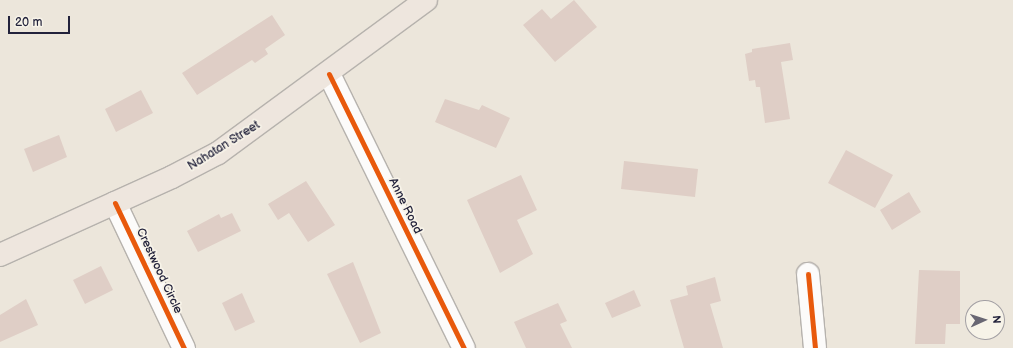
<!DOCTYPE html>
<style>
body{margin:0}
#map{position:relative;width:1013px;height:348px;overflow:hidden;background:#ece6db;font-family:"Balsamiq Sans",sans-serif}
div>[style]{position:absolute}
.building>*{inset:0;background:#dfcec6}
.roads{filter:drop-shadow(1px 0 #b6b2ad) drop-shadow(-1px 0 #b6b2ad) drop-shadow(0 1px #b6b2ad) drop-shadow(0 -1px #b6b2ad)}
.minor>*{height:22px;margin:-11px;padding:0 11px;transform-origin:11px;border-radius:11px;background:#fcfbfa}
.major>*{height:22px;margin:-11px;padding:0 11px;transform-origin:11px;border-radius:11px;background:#eee6de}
.cycleway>*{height:5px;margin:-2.5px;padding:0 2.5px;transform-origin:2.5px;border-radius:2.5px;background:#e8590c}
span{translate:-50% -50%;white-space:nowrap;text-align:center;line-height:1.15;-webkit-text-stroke:3.5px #f7f3e8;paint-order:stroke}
.street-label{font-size:12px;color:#22223b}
.north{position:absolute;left:965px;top:300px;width:40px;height:40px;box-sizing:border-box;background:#f7f3e8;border:1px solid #a29fa3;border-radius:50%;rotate:87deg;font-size:11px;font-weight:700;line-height:16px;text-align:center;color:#22223b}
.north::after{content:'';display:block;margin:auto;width:14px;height:18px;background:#696773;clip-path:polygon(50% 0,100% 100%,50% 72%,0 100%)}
.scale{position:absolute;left:8px;top:16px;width:62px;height:18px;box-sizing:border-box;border:2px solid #22223b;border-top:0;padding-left:5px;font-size:12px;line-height:14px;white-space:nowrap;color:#22223b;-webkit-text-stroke:3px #f7f3e8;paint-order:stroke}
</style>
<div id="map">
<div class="building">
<div style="clip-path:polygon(574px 0,597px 27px,555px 62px,523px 25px,542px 9px,551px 19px)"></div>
<div style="clip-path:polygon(272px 15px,285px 35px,265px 49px,268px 54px,255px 63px,252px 60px,197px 95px,182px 73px)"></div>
<div style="clip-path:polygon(790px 43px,793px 60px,781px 62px,790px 119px,765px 123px,760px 87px,756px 87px,755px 80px,749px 81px,745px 54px,752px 52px,752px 49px)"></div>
<div style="clip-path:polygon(141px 90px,153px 113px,116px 132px,105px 109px)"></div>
<div style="clip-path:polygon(445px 99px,479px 110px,482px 105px,510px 118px,496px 148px,435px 122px)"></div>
<div style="clip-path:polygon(59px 135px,67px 157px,33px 172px,24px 149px)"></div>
<div style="clip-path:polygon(846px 150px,893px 175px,875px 208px,828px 183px)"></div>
<div style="clip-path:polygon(624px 161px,698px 169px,695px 197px,621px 189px)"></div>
<div style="clip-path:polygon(521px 175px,537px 210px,517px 220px,533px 254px,500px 273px,467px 200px)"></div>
<div style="clip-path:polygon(306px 181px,335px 225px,308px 242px,289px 213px,278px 220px,268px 204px)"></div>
<div style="clip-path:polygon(909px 192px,921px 212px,892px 230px,880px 210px)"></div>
<div style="clip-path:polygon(232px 213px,241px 231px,198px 252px,187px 231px,219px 214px,221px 218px)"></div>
<div style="clip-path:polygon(353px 262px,381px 333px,360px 343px,327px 274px)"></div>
<div style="clip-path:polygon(101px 266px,113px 290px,85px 304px,73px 280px)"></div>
<div style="clip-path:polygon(919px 270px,960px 271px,960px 324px,946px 324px,945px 344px,915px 344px)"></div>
<div style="clip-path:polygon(715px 277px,721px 301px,710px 304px,723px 348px,684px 348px,670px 300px,688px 295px,686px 286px)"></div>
<div style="clip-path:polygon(634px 290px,641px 306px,612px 318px,605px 303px)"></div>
<div style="clip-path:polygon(242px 293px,255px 322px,235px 331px,222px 303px)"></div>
<div style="clip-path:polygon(26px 299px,38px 325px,0 342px,0 315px)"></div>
<div style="clip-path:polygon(558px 303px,567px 321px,560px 324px,572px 348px,526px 348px,514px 322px)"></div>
</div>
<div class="roads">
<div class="minor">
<div style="left:329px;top:74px;width:305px;rotate:63.8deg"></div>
<div style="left:115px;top:203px;width:161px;rotate:64.6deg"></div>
<div style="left:808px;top:274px;width:74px;rotate:84.6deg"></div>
</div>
<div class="major">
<div style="left:0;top:255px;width:189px;rotate:-24.4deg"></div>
<div style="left:172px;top:177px;width:52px;rotate:-27.6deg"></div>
<div style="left:218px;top:153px;width:258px;rotate:-36.3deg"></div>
</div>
</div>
<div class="cycleway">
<div style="left:329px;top:74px;width:305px;rotate:63.8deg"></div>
<div style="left:115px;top:203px;width:161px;rotate:64.6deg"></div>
<div style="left:808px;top:274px;width:74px;rotate:84.6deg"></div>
</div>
<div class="street-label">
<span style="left:224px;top:146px;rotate:-32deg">Nahatan Street</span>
<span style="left:405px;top:206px;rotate:64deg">Anne Road</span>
<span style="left:159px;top:271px;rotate:65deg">Crestwood Circle</span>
</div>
<div class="north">N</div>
<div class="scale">20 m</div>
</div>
